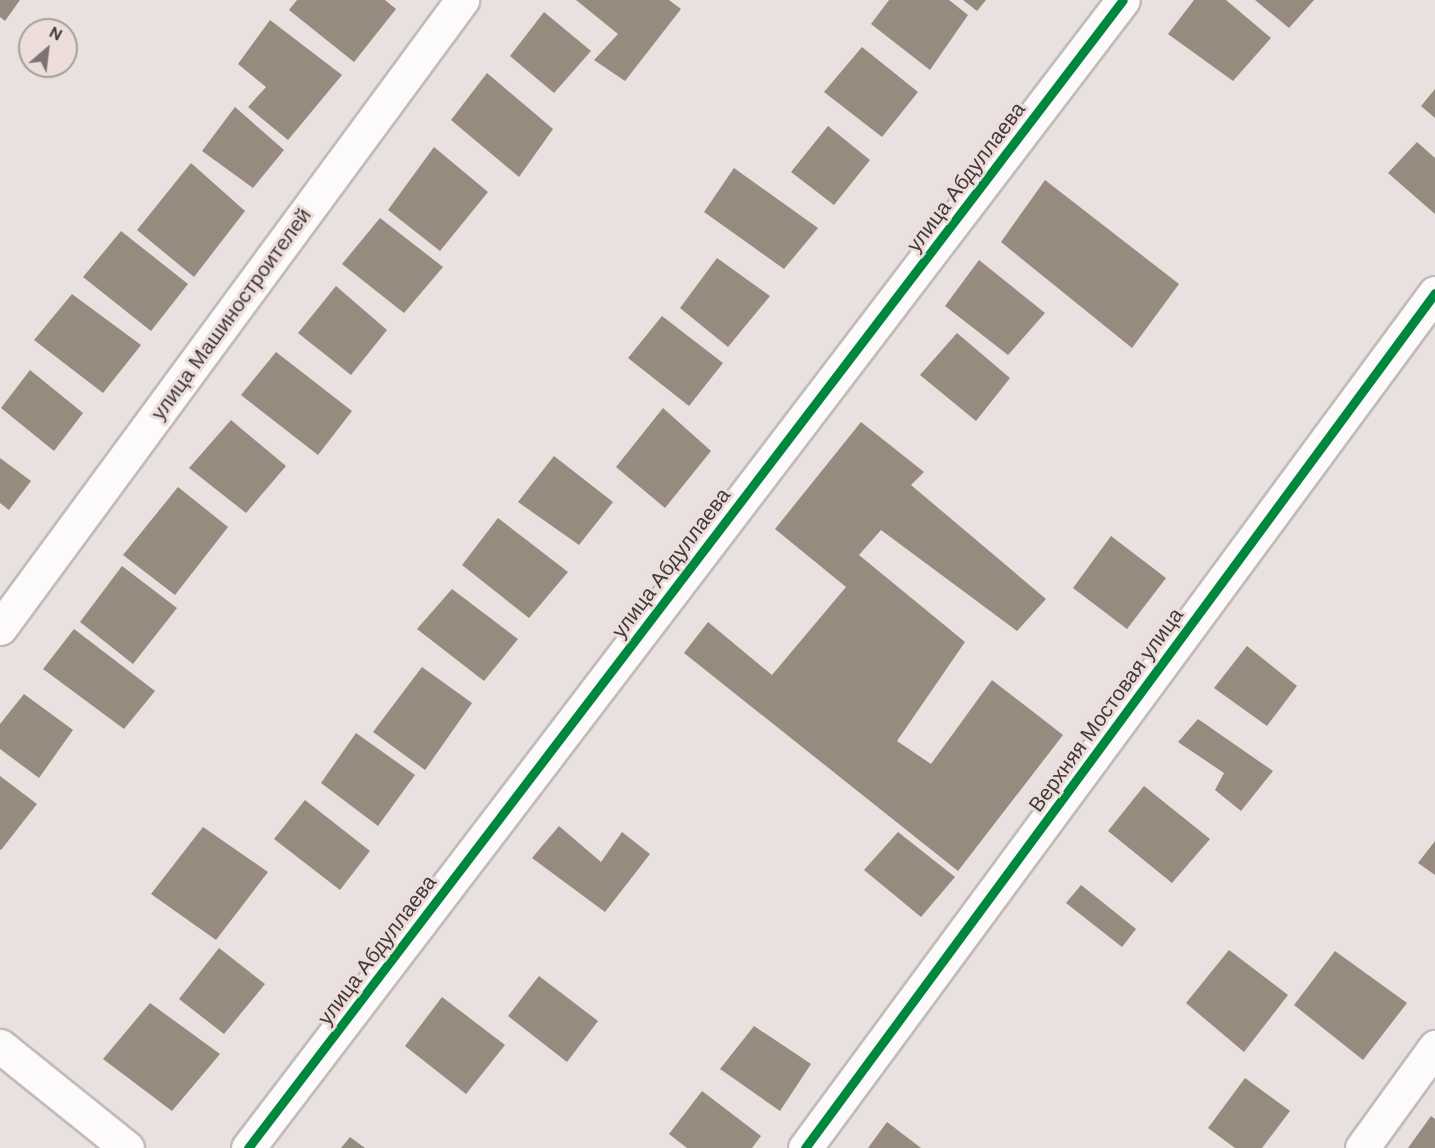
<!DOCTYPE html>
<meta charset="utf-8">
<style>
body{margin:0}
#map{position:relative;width:1435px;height:1148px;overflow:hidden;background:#e9e1df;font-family:"DM Sans",sans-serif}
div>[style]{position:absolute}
.building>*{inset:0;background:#978b80}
.roads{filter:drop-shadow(2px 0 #c1bcba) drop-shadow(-2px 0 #c1bcba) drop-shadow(0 2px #c1bcba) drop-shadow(0 -2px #c1bcba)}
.minor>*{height:33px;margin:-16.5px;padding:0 16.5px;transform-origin:16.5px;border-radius:16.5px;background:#fcfafa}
.cycleway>*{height:9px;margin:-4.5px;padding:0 4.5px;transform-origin:4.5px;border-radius:4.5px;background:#00873e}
span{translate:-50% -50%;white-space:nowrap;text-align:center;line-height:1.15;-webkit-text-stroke:6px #eddedb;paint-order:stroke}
.street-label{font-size:21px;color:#403a39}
.north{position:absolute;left:18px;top:18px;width:60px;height:60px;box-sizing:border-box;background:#eddedb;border:2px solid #a89c9a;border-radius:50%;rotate:28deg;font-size:16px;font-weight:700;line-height:24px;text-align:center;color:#403a39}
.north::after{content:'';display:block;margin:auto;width:21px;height:27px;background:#7b7473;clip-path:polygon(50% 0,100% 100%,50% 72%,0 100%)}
</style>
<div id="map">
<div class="building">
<div style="clip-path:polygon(0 0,20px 0,5px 21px,0 17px)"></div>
<div style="clip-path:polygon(297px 0,385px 0,396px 9px,354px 62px,289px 10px)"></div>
<div style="clip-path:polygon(576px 0,669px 0,681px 9px,625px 81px,594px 60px,618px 34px)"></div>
<div style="clip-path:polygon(889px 0,949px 0,968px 15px,930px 70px,871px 24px)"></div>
<div style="clip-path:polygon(963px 0,986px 0,977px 11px)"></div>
<div style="clip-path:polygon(1194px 0,1226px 0,1271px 38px,1233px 81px,1168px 34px)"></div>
<div style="clip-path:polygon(1255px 0,1314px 0,1289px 28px)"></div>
<div style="clip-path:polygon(544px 12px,591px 51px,554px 93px,510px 56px)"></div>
<div style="clip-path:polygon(270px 20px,342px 75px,288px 140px,248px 107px,266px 87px,238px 64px)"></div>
<div style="clip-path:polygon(862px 47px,918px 92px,882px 137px,824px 92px)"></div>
<div style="clip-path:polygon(487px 73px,553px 129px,519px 177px,451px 120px)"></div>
<div style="clip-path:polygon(1435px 89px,1435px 118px,1421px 106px)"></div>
<div style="clip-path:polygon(235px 107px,284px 150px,253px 188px,202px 151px)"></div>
<div style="clip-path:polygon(828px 126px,870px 160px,834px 205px,791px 172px)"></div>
<div style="clip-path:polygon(1417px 142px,1435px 158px,1435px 214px,1388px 173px)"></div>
<div style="clip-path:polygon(434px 147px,488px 192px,440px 251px,388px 210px)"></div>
<div style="clip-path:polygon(191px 163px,245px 211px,194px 277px,137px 230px)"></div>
<div style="clip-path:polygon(734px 168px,818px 228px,784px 269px,704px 212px)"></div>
<div style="clip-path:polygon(1045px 180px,1179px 284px,1132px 348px,1001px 242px)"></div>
<div style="clip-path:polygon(380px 218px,443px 267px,404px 313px,342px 264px)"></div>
<div style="clip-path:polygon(121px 231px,188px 284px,151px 331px,83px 277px)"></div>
<div style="clip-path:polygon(717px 258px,770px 296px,728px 347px,680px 308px)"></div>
<div style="clip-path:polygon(979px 260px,1045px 313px,1008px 355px,945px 306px)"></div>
<div style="clip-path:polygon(336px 286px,387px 330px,351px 375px,298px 333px)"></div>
<div style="clip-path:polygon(72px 294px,141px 345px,103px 393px,34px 340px)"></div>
<div style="clip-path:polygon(662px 316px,723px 363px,689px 406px,628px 358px)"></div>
<div style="clip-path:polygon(957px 333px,1010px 378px,976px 421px,920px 375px)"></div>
<div style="clip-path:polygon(276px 352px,352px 411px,318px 455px,241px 395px)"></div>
<div style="clip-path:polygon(30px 370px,83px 413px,54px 451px,1px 408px)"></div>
<div style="clip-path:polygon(663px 408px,711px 451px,665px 508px,616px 467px)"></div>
<div style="clip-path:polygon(231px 420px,286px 466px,246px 513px,189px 468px)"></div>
<div style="clip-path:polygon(861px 422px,924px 472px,911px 485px,1046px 599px,1017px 631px,881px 530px,859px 555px,965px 642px,897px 741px,931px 764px,992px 680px,1063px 735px,958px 871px,684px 653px,708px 622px,772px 675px,846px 587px,775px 529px)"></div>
<div style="clip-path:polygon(554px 456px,613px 502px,579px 545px,518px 502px)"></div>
<div style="clip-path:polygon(0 458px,31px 481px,9px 510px,0 503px)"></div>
<div style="clip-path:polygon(178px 487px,228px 527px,175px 595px,123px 555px)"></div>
<div style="clip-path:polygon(498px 518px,568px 572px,529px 618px,462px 565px)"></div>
<div style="clip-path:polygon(1111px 536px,1166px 578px,1127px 629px,1073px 588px)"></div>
<div style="clip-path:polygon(122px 566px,177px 608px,133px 664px,80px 622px)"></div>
<div style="clip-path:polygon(452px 589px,518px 639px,484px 681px,417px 629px)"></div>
<div style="clip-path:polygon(74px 629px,155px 691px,124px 729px,43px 669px)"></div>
<div style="clip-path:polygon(1247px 646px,1297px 686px,1267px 726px,1214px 688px)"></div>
<div style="clip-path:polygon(422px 667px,472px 703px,425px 770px,373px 732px)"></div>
<div style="clip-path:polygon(24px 694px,73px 730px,39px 778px,0 749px,0 724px)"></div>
<div style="clip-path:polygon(1198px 719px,1273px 771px,1241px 811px,1215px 790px,1224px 773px,1178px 742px)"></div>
<div style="clip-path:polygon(356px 733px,415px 775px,378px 826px,321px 783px)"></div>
<div style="clip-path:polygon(0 776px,37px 804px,1px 850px,0 849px)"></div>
<div style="clip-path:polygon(1144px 786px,1210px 839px,1172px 883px,1108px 831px)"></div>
<div style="clip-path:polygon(305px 800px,370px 851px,340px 890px,274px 839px)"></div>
<div style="clip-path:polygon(559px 826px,601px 862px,622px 832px,650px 854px,605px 912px,532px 858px)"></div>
<div style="clip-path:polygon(203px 827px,268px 872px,216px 940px,151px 894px)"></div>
<div style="clip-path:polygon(898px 832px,955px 877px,921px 917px,864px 870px)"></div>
<div style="clip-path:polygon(1435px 841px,1435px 875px,1418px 863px)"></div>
<div style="clip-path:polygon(1081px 885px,1136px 929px,1122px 947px,1066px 903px)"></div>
<div style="clip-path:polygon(219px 948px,265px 984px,224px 1034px,179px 999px)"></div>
<div style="clip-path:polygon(1229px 950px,1288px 995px,1244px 1052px,1186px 1003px)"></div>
<div style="clip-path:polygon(1335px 951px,1407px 1003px,1363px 1060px,1294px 1005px)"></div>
<div style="clip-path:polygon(539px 976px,598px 1021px,567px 1062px,508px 1016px)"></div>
<div style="clip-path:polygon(442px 997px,505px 1045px,466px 1094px,405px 1046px)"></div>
<div style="clip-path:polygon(150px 1003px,220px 1054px,172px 1111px,103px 1059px)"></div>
<div style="clip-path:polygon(754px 1026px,811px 1064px,780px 1111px,720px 1069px)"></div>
<div style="clip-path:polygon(1245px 1078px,1290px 1111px,1262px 1148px,1235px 1148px,1208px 1128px)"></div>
<div style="clip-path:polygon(702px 1091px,761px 1136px,752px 1148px,687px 1148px,669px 1134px)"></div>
<div style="clip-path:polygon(1431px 1116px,1435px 1119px,1435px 1148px,1408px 1148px)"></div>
<div style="clip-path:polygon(887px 1122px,921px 1148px,868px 1148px)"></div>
<div style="clip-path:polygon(350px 1137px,365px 1148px,341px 1148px)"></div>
</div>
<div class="roads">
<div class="minor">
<div style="left:0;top:628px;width:780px;rotate:-53.66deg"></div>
<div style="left:0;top:1046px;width:163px;rotate:38.8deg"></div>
<div style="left:248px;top:1148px;width:1443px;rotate:-52.69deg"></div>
<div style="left:805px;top:1148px;width:1062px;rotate:-53.62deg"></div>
<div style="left:1362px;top:1148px;width:125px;rotate:-54.1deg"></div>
</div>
</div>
<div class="cycleway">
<div style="left:248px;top:1148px;width:1443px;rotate:-52.69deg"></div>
<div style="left:805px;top:1148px;width:1062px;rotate:-53.62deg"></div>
</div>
<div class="street-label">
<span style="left:966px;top:177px;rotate:-53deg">улица Абдуллаева</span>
<span style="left:231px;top:314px;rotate:-54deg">улица Машиностроителей</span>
<span style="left:671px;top:563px;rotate:-53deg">улица Абдуллаева</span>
<span style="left:1106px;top:710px;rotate:-54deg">Верхняя Мостовая улица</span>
<span style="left:377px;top:950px;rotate:-53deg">улица Абдуллаева</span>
</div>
<div class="north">N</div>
</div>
